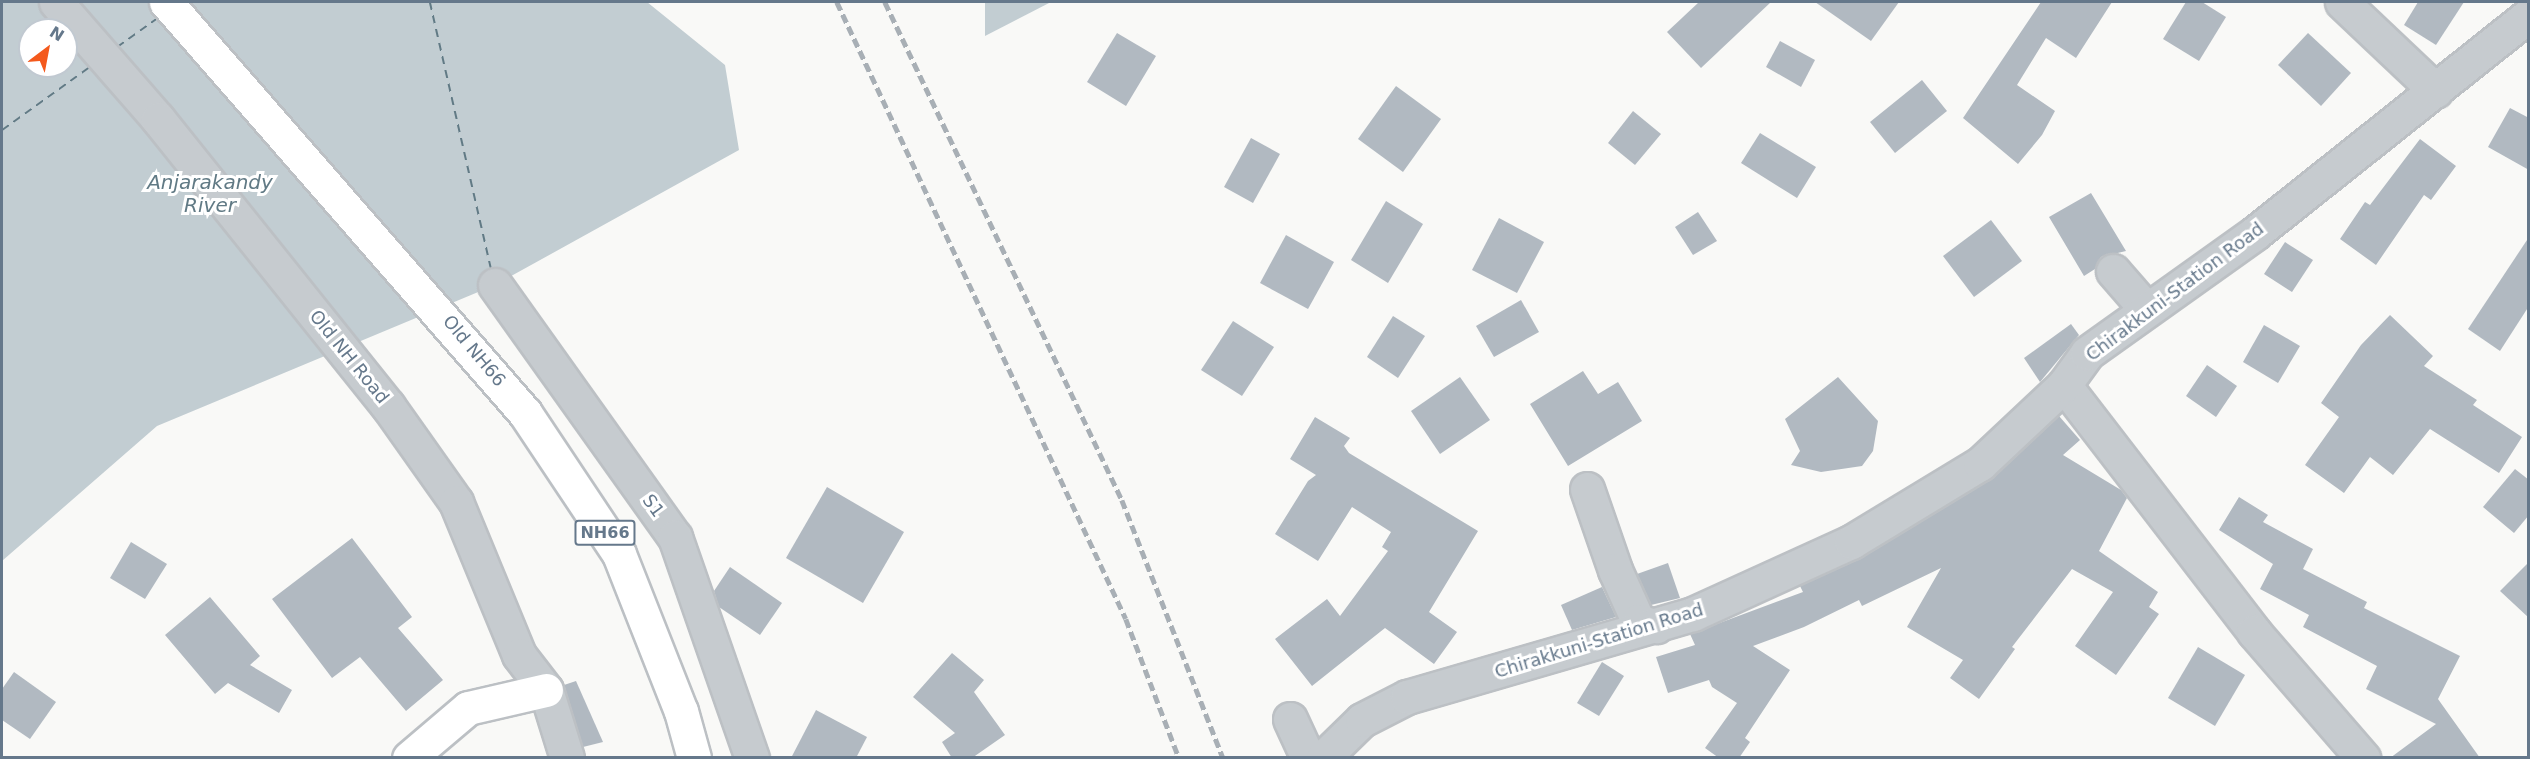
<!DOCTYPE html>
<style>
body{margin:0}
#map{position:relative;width:2530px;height:759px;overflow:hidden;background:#f9f9f7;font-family:"DejaVu Sans",sans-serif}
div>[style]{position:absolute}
.water>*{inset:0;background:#c2cdd2}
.ferry>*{height:1.5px;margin-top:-0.75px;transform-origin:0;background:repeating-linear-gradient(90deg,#617a85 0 8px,transparent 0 14px)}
.building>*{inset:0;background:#b1b9c1}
.roads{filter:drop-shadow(2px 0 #bcc0c4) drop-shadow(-2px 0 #bcc0c4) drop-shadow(0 2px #bcc0c4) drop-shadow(0 -2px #bcc0c4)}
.minor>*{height:33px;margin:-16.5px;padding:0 16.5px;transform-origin:16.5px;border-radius:16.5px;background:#c6cbcf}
.major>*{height:33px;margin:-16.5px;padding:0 16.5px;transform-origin:16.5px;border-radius:16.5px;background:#fff}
.rail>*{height:4.5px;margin-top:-2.25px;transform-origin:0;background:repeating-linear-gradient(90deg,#a8afb5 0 9px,transparent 0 13.5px)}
span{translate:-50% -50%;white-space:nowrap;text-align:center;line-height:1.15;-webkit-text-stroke:6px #fff;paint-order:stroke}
.shield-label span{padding:2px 4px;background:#fff;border:2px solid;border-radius:4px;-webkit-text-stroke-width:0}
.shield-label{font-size:16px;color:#65788b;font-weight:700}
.street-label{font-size:18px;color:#65788b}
.water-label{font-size:20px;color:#617a85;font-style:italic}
.frame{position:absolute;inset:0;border:3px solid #65788b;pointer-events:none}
.north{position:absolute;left:18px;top:18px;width:60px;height:60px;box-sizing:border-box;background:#fff;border:2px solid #c1c9d1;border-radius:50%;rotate:32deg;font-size:16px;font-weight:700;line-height:24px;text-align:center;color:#65788b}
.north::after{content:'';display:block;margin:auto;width:21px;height:27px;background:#f4591c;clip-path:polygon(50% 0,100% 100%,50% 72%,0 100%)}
</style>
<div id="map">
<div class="water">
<div style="clip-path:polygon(evenodd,2px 2px,647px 2px,725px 65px,739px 150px,495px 285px,157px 426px,2px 561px,2px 2px,30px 30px,66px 30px,66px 66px,30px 66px,30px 30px)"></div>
<div style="clip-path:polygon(985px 2px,1051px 2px,985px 36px)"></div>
</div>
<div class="ferry">
<div style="left:430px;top:2px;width:274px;rotate:77.1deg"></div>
<div style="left:117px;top:47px;width:52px;rotate:-35.5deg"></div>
<div style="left:2px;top:130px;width:110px;rotate:-35.7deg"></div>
</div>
<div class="building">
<div style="clip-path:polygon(1699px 2px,1771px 2px,1701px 68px,1667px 32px)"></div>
<div style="clip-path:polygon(1815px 2px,1899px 2px,1871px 41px)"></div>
<div style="clip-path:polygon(2041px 2px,2112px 2px,2076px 58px,2046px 38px,2017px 85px,2055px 111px,2042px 135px,2018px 164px,1963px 118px)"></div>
<div style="clip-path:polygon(2186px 2px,2202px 2px,2226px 17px,2199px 61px,2163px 39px)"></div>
<div style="clip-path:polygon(2418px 2px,2464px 2px,2436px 45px,2404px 25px)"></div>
<div style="clip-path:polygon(1117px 33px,1156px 56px,1126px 106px,1087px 82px)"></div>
<div style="clip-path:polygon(2308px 33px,2351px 73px,2321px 106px,2278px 65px)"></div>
<div style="clip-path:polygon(1780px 41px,1815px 60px,1801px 87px,1766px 67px)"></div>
<div style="clip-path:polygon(1922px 80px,1947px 111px,1895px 153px,1870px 122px)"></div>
<div style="clip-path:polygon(1396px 86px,1441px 119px,1403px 172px,1358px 139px)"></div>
<div style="clip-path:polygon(2510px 108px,2529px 118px,2529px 170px,2488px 147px)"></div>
<div style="clip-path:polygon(1633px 111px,1661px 134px,1635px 165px,1608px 143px)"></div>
<div style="clip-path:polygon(1760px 133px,1816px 167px,1797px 198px,1741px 163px)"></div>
<div style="clip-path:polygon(1251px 138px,1280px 154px,1253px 203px,1224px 187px)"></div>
<div style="clip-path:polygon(2420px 139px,2456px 166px,2431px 200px,2424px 195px,2376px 265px,2340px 239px,2365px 202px,2370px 205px)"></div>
<div style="clip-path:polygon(2091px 193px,2126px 251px,2101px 257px,2095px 269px,2084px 276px,2049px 217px)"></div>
<div style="clip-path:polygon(1386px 201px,1423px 224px,1388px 283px,1351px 260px)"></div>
<div style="clip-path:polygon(1698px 212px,1717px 241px,1693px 255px,1675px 227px)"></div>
<div style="clip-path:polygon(1499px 218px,1544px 242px,1517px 293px,1472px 270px)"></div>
<div style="clip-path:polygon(1991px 220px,2022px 261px,1974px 297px,1943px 256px)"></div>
<div style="clip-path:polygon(1286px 235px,1334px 262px,1308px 309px,1260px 283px)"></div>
<div style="clip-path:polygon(2529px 237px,2529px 306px,2500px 351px,2468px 329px)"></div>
<div style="clip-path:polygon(2285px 242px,2313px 260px,2292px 292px,2264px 274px)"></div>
<div style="clip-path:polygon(1521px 300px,1539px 332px,1494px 357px,1476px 326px)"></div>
<div style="clip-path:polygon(2390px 315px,2433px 356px,2424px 366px,2477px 400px,2473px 405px,2522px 437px,2499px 473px,2430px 429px,2393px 475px,2370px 457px,2344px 493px,2305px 465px,2339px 417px,2321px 403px,2361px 345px)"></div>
<div style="clip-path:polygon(1393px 316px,1425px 336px,1398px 378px,1367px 357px)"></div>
<div style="clip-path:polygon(1233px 321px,1274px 347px,1242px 396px,1201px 370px)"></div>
<div style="clip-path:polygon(2071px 324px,2079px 335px,2040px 382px,2024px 358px)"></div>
<div style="clip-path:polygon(2264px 325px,2300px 346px,2278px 383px,2243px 362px)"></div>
<div style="clip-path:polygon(2207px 365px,2237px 386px,2216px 417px,2186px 396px)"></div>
<div style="clip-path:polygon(1583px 371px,1598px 394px,1618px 382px,1642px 421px,1568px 466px,1530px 404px)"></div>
<div style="clip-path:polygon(1460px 377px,1490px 420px,1440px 454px,1411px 411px)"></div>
<div style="clip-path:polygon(1838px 377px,1878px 421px,1873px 451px,1862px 466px,1821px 472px,1791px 465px,1800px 451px,1785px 419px)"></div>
<div style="clip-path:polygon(2059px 416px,2080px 440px,2063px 455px,2121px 490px,2127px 498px,2099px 551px,2158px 592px,2149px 607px,2159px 614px,2116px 675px,2075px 646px,2113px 592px,2072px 569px,2012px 647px,2015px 649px,1979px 699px,1950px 678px,1963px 660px,1907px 627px,1941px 568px,1862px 606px,1859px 600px,1804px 627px,1753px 646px,1790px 670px,1745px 738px,1750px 742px,1739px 758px,1719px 758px,1705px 748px,1737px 703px,1712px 687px,1709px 680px,1668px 693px,1656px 657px,1695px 645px,1690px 634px,1803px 592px,1800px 586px,1861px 558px,1990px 480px)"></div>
<div style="clip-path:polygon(1315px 417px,1350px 438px,1344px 446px,1349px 453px,1478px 531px,1429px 612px,1457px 632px,1434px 664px,1385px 628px,1312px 686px,1275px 639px,1327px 599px,1340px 616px,1388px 551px,1382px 547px,1391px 532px,1352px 507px,1318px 561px,1275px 534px,1308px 481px,1316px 475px,1290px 459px)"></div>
<div style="clip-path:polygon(2515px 469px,2529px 480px,2529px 515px,2514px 533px,2483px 507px)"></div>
<div style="clip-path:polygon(827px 487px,904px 532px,863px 603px,786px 558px)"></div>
<div style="clip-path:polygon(2239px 497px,2268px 515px,2263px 522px,2313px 549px,2303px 569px,2367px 602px,2364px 608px,2460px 656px,2438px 699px,2480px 758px,2390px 758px,2436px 724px,2366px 689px,2377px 666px,2303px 627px,2309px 615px,2260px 589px,2273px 564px,2219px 530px)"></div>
<div style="clip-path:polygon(352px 538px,412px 617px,398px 628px,443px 680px,406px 711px,360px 657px,332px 678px,272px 599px)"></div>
<div style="clip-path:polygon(131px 542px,167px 564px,145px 599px,110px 578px)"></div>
<div style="clip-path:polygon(2529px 562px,2529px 618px,2500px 591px)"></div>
<div style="clip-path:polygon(1668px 563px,1680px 598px,1651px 605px,1637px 574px)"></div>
<div style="clip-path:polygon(730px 567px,782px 603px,760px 635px,719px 607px,714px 591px)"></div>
<div style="clip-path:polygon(1602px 587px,1616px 617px,1572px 630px,1561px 605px)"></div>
<div style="clip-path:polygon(210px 597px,260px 656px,250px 665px,292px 690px,279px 713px,228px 683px,215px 694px,165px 635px)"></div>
<div style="clip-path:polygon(2198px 647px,2245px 675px,2215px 726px,2168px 698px)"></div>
<div style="clip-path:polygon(952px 653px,984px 680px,974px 692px,1005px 735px,972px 758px,952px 758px,942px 742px,955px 733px,913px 697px)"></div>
<div style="clip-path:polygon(1602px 662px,1624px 676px,1599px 716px,1577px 703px)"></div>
<div style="clip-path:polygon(14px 672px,56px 702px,30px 739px,2px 720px,2px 689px)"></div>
<div style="clip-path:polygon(576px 681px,603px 742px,583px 747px,564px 685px)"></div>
<div style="clip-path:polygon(816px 710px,867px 737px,856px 758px,791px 758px)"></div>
</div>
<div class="roads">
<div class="minor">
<div style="left:56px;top:2px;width:155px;rotate:48.9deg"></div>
<div style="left:158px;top:119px;width:368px;rotate:51.3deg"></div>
<div style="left:388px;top:406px;width:118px;rotate:54.7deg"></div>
<div style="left:456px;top:502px;width:165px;rotate:67.6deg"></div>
<div style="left:519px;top:655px;width:44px;rotate:52.4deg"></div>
<div style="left:546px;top:690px;width:71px;rotate:72.8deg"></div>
<div style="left:2342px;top:2px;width:129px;rotate:43.4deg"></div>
<div style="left:2113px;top:271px;width:50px;rotate:49deg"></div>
<div style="left:495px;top:285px;width:310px;rotate:54.5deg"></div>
<div style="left:675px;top:537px;width:234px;rotate:70.8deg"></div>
<div style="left:2064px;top:385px;width:312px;rotate:52.4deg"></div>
<div style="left:2254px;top:632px;width:167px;rotate:49.1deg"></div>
<div style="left:1587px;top:489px;width:86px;rotate:70.9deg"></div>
<div style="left:1615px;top:570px;width:56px;rotate:65.7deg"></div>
<div style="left:1638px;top:621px;width:19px;rotate:16deg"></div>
<div style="left:1290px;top:719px;width:43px;rotate:65.2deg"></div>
<div style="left:1323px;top:758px;width:54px;rotate:-44.3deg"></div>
<div style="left:1362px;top:720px;width:51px;rotate:-27.1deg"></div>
<div style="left:1407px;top:697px;width:298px;rotate:-16.2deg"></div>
<div style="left:1693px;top:614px;width:174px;rotate:-24.5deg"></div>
<div style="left:1851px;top:542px;width:151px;rotate:-31.2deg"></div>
<div style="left:1980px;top:464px;width:115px;rotate:-43.2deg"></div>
<div style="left:2064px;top:385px;width:39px;rotate:-54deg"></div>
<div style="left:2087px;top:353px;width:206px;rotate:-35.5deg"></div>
<div style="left:2255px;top:233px;width:349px;rotate:-38.5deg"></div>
</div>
<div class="major">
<div style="left:166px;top:2px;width:546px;rotate:48.86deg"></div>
<div style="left:525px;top:413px;width:169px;rotate:56.3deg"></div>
<div style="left:619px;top:554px;width:169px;rotate:68.5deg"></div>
<div style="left:681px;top:711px;width:49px;rotate:74.5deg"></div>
<div style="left:409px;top:758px;width:77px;rotate:-40.3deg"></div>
<div style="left:468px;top:708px;width:80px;rotate:-13deg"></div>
</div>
</div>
<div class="rail">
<div style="left:837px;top:2px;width:681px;rotate:64.9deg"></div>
<div style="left:1126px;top:619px;width:149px;rotate:69.1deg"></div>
<div style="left:885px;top:2px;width:552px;rotate:64.55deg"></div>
<div style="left:1122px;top:500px;width:277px;rotate:68.6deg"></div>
</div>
<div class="shield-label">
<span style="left:605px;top:533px">NH66</span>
</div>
<div class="street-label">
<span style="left:2175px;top:292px;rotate:-37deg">Chirakkuni-Station Road</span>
<span style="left:474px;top:351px;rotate:50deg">Old NH66</span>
<span style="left:349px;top:357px;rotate:51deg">Old NH Road</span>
<span style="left:653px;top:506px;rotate:54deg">S1</span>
<span style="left:1599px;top:641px;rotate:-17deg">Chirakkuni-Station Road</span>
</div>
<div class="water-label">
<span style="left:210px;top:194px">Anjarakandy<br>River</span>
</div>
<div class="frame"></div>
<div class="north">N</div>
</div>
